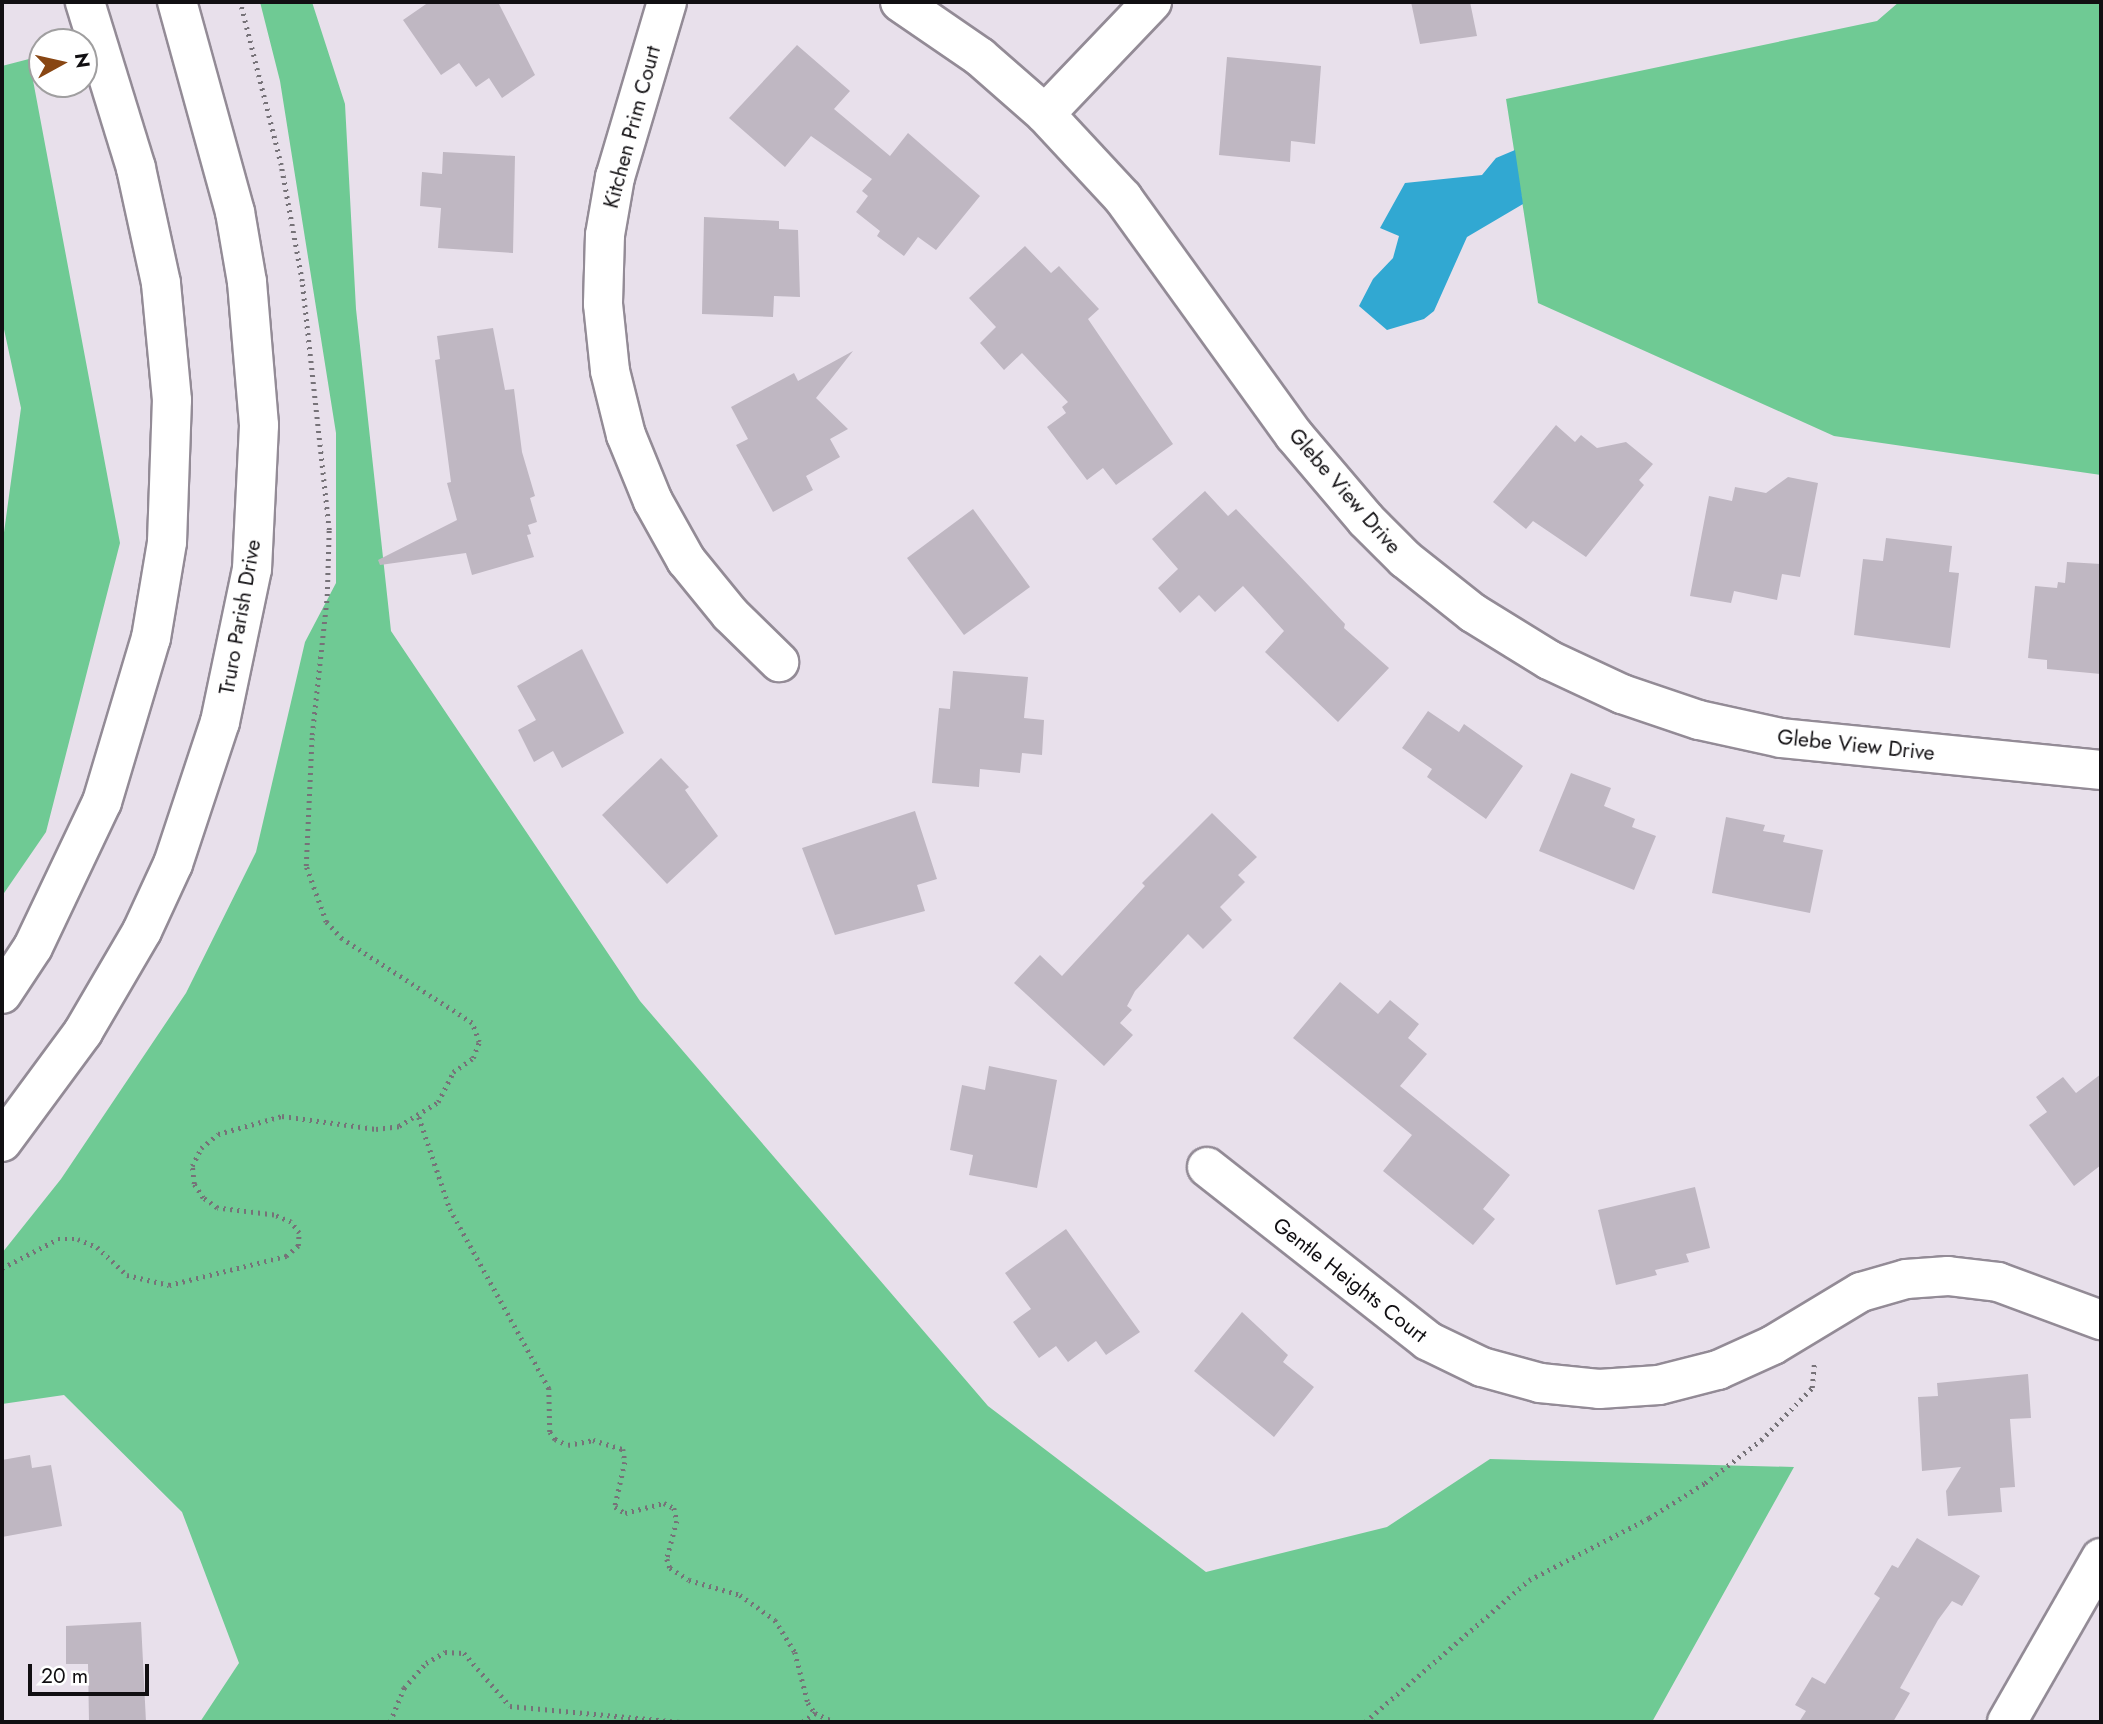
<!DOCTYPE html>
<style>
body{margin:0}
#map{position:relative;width:2103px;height:1724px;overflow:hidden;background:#e8e0eb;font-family:Jost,sans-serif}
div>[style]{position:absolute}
.forest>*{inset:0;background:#6fca94}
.water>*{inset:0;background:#31a8d2}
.building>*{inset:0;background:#bfb7c2}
.path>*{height:4.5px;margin-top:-2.25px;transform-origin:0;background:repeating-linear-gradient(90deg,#767278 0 2px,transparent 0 7px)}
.roads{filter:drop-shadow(2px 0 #938b96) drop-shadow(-2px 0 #938b96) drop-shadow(0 2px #938b96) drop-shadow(0 -2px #938b96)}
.minor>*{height:38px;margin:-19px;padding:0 19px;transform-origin:19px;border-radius:19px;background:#fff}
.tertiary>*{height:38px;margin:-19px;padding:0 19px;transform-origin:19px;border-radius:19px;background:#fff}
span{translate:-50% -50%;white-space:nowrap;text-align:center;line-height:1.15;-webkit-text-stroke:5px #fff;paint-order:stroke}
.street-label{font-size:21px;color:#110f12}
.frame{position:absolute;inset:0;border:4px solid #110f12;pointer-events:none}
.north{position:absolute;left:28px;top:28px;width:70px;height:70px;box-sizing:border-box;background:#fff;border:2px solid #a09fa0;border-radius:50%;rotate:82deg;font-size:19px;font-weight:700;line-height:28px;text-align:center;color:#110f12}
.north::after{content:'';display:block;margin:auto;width:24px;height:32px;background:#884613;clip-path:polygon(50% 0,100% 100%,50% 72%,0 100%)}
.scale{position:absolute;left:28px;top:1664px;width:121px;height:32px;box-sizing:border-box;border:4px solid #110f12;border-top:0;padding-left:9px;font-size:21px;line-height:24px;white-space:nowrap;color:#110f12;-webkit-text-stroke:5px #fff;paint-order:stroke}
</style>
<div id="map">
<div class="forest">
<div style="clip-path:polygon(260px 2px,312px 2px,345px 104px,356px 309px,391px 631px,640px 1001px,988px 1406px,1206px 1572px,1387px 1527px,1490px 1459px,1794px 1467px,1652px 1722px,200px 1722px,239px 1663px,182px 1512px,64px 1395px,2px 1404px,2px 1253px,61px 1179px,186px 993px,256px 852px,305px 642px,336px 583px,336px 433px,280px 81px)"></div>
<div style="clip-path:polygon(1899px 2px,2101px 2px,2101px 475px,1834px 436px,1538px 303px,1506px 99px,1877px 21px)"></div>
<div style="clip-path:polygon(29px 59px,120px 543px,46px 832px,2px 896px,2px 547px,21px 408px,2px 320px,2px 66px)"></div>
</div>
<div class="water">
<div style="clip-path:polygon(1515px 150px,1523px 204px,1467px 237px,1434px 311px,1424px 319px,1387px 330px,1359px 306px,1373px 279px,1393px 258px,1399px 236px,1380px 228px,1405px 183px,1482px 175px,1496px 158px)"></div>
</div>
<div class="building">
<div style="clip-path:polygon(429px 2px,498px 2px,535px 75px,502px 98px,489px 78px,476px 87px,459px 63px,441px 75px,403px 20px)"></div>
<div style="clip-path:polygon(1411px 2px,1470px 2px,1477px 36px,1420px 44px)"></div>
<div style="clip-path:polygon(797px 45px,850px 91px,834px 109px,890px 156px,908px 133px,980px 196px,936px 250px,918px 237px,904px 256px,877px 236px,880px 231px,856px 212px,868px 196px,862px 191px,872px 179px,811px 136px,785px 167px,729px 118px)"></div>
<div style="clip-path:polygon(1227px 57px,1321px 66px,1315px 144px,1291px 141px,1290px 162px,1219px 155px)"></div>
<div style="clip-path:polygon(443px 152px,515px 156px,513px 253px,438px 248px,441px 208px,420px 206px,422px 172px,442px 174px)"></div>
<div style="clip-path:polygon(704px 217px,779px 221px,779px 229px,798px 230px,800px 297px,774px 296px,773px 317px,702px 314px)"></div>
<div style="clip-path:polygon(1025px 246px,1051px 273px,1059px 266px,1099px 309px,1088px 319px,1173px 444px,1116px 485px,1103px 468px,1087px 480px,1047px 427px,1066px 413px,1062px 407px,1068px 402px,1022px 353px,1004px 370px,980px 343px,996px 327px,969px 298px)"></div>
<div style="clip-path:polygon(493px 328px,505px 390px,514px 389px,522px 452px,535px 496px,530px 498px,537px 522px,528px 525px,531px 534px,527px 535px,534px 557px,472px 575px,466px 553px,380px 565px,378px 560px,457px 520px,447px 483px,451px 482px,435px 360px,440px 359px,437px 336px)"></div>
<div style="clip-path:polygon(853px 351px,816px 398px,848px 429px,830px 439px,840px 457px,806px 476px,813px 490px,773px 512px,736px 445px,748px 439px,731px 407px,794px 373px,798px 381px)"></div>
<div style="clip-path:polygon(1556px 425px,1575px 442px,1581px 435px,1597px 448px,1626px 442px,1653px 464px,1639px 480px,1644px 485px,1586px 557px,1533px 521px,1526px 529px,1493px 502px)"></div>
<div style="clip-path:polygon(1788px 477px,1818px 483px,1800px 577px,1782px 574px,1777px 600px,1734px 591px,1731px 603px,1690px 596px,1709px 496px,1732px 501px,1735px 487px,1766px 493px)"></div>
<div style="clip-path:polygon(1205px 491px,1228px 516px,1236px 509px,1345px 624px,1344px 628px,1389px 668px,1338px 722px,1265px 652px,1284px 631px,1243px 586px,1215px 612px,1199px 595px,1180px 613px,1158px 588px,1178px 569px,1152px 539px)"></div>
<div style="clip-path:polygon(973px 509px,1030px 587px,964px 635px,907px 558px)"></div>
<div style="clip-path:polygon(1886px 538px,1952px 546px,1949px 572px,1959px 573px,1950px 648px,1854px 635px,1863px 559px,1883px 561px)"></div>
<div style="clip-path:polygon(2067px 562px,2101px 564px,2101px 674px,2047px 669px,2047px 660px,2028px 658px,2035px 586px,2057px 588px,2058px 582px,2065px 583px)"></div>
<div style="clip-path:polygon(582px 649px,624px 733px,562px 768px,553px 751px,534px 762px,518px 730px,536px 720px,517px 686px)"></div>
<div style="clip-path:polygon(953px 671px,1028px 677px,1024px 718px,1044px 720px,1042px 755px,1022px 753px,1020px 773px,980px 769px,979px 787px,932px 783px,939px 708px,950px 709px)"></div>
<div style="clip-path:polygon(1428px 711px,1459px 732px,1464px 724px,1523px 766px,1486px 819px,1427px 777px,1432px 769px,1402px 748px)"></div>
<div style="clip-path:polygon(661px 758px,689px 787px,685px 790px,718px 836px,667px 884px,602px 815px)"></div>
<div style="clip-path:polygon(1571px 773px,1611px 788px,1604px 806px,1635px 819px,1632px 827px,1656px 836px,1634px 890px,1539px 851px)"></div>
<div style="clip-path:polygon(915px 811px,937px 879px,917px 885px,925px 911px,835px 935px,802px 848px)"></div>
<div style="clip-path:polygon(1212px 813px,1257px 857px,1238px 875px,1245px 882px,1220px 907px,1232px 920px,1203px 949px,1188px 934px,1135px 991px,1127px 1006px,1132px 1010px,1120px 1023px,1133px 1035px,1104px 1066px,1014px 983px,1040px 955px,1062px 976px,1145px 886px,1142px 883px)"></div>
<div style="clip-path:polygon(1726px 817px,1765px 825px,1763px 831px,1785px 835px,1783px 842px,1823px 850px,1810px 913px,1712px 893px)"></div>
<div style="clip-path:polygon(1340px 982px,1378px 1014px,1390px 1000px,1419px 1024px,1408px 1038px,1427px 1054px,1400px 1086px,1510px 1175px,1483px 1209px,1495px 1219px,1473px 1245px,1383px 1171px,1412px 1135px,1293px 1038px)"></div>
<div style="clip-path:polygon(989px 1066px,1057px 1080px,1037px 1188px,969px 1175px,973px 1155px,950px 1150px,962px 1085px,985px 1090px)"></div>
<div style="clip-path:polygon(2101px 1074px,2101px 1165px,2074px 1186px,2029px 1125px,2047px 1112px,2036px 1097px,2063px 1077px,2076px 1093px)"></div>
<div style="clip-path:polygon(1695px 1187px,1710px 1248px,1686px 1254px,1689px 1262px,1655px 1270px,1657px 1275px,1616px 1285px,1598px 1210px)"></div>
<div style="clip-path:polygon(1066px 1229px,1140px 1332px,1106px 1355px,1096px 1341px,1068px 1362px,1056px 1346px,1039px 1358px,1013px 1322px,1031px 1309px,1005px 1273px)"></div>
<div style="clip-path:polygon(1242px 1312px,1288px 1355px,1283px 1362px,1314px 1387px,1274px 1437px,1194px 1371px)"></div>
<div style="clip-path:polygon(2028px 1374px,2031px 1418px,2010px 1419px,2015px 1487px,2000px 1488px,2002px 1512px,1948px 1516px,1946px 1491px,1961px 1467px,1922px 1471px,1918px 1397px,1938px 1396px,1937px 1383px)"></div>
<div style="clip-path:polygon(30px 1455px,32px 1468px,51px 1465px,62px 1526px,2px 1537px,2px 1460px)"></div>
<div style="clip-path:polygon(1917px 1538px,1980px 1576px,1962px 1606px,1952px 1601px,1938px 1620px,1900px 1688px,1910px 1693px,1893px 1722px,1799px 1722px,1806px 1711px,1795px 1705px,1812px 1677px,1825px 1684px,1880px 1598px,1874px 1594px,1892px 1565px,1898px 1568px)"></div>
<div style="clip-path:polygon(141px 1622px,146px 1722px,89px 1722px,88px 1664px,66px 1664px,66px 1626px)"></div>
</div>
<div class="path">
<div style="left:419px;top:1117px;width:97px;rotate:71.4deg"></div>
<div style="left:450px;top:1209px;width:205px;rotate:61.1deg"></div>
<div style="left:549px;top:1388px;width:44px;rotate:88.7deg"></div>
<div style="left:550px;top:1432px;width:9px;rotate:54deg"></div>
<div style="left:555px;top:1439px;width:14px;rotate:25deg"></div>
<div style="left:568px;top:1445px;width:25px;rotate:-11deg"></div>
<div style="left:593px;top:1440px;width:31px;rotate:17deg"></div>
<div style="left:623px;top:1449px;width:13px;rotate:81deg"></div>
<div style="left:625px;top:1462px;width:46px;rotate:102.5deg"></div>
<div style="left:615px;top:1507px;width:12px;rotate:31deg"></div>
<div style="left:625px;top:1513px;width:40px;rotate:-14.4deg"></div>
<div style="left:664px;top:1503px;width:11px;rotate:27deg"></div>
<div style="left:674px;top:1508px;width:13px;rotate:77deg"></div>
<div style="left:677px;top:1521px;width:39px;rotate:105deg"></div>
<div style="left:667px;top:1559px;width:9px;rotate:72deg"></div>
<div style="left:670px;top:1568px;width:22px;rotate:32deg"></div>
<div style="left:689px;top:1580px;width:53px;rotate:16.4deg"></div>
<div style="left:740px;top:1595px;width:43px;rotate:35.5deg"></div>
<div style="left:775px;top:1620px;width:38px;rotate:58deg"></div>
<div style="left:795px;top:1652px;width:53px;rotate:75.7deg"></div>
<div style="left:808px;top:1703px;width:12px;rotate:55deg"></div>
<div style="left:815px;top:1713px;width:21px;rotate:25deg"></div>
<div style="left:2px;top:1268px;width:63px;rotate:-27.4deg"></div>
<div style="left:58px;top:1239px;width:20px"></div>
<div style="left:78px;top:1239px;width:21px;rotate:23deg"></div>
<div style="left:97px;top:1247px;width:41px;rotate:43deg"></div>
<div style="left:127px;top:1275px;width:43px;rotate:13.4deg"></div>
<div style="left:169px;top:1285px;width:121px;rotate:-13.9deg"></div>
<div style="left:286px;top:1256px;width:16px;rotate:-40deg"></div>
<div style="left:298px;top:1246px;width:13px;rotate:-86deg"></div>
<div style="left:299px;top:1233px;width:14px;rotate:-126deg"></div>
<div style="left:291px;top:1222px;width:18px;rotate:-158deg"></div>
<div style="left:274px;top:1215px;width:57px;rotate:-173deg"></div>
<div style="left:217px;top:1208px;width:17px;rotate:-144deg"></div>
<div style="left:203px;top:1198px;width:17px;rotate:-123deg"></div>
<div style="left:194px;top:1184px;width:18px;rotate:-96deg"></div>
<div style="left:192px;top:1166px;width:20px;rotate:-63deg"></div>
<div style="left:201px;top:1148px;width:22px;rotate:-39deg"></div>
<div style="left:218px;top:1134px;width:66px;rotate:-15.7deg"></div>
<div style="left:282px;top:1116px;width:95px;rotate:7.9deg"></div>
<div style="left:376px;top:1129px;width:23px;rotate:-7deg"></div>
<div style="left:399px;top:1126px;width:46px;rotate:-31.6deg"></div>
<div style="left:438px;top:1102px;width:34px;rotate:-63deg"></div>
<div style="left:453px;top:1072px;width:24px;rotate:-35deg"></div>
<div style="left:473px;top:1058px;width:17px;rotate:-69deg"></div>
<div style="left:479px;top:1042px;width:20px;rotate:-110deg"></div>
<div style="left:472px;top:1023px;width:155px;rotate:-147.1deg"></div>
<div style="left:342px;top:939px;width:23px;rotate:-133deg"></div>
<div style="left:326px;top:922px;width:59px;rotate:-109.7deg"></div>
<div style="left:306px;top:866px;width:131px;rotate:-87.4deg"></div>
<div style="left:312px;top:735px;width:140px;rotate:-83.8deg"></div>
<div style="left:327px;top:596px;width:66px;rotate:-88.3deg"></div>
<div style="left:329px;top:530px;width:250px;rotate:-96.2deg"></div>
<div style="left:302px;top:281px;width:118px;rotate:-100.3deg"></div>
<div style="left:281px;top:165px;width:168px;rotate:-104.1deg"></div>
<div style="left:390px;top:1722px;width:37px;rotate:-68deg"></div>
<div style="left:404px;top:1688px;width:33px;rotate:-49deg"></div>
<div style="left:426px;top:1663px;width:22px;rotate:-30deg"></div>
<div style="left:445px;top:1652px;width:19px;rotate:3deg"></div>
<div style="left:464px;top:1653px;width:70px;rotate:49deg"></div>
<div style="left:510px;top:1706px;width:171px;rotate:5.4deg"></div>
<div style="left:802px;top:1722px;width:16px;rotate:-35deg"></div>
<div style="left:1365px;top:1722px;width:217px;rotate:-40.9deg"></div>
<div style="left:1529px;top:1580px;width:135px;rotate:-27.3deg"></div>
<div style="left:1649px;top:1518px;width:66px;rotate:-32deg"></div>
<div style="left:1705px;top:1483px;width:71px;rotate:-37.5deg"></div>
<div style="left:1761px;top:1440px;width:73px;rotate:-45.6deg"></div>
<div style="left:1812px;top:1388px;width:24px;rotate:-85deg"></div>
</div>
<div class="roads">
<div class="minor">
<div style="left:667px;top:2px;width:183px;rotate:106.5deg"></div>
<div style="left:615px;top:177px;width:59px;rotate:99.8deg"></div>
<div style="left:605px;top:235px;width:69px;rotate:91.7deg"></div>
<div style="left:603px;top:304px;width:67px;rotate:84deg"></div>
<div style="left:610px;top:371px;width:66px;rotate:76deg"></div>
<div style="left:626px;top:435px;width:71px;rotate:67.8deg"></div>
<div style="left:653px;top:501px;width:68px;rotate:60.8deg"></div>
<div style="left:686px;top:560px;width:70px;rotate:50.8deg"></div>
<div style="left:730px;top:614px;width:69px;rotate:44.4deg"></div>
<div style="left:900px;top:2px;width:97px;rotate:34.5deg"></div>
<div style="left:980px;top:57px;width:86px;rotate:41.2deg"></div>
<div style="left:1045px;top:114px;width:115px;rotate:47.1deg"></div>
<div style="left:1123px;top:198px;width:292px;rotate:54.2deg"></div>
<div style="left:1294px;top:435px;width:111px;rotate:49.7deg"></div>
<div style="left:1366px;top:520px;width:55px;rotate:45deg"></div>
<div style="left:1405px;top:559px;width:87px;rotate:38.5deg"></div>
<div style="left:1473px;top:613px;width:89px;rotate:31.7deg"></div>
<div style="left:1549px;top:660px;width:81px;rotate:25deg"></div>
<div style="left:1622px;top:694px;width:81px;rotate:18.7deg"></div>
<div style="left:1699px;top:720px;width:84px;rotate:12.4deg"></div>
<div style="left:1781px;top:738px;width:322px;rotate:5.7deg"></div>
<div style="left:1045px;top:114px;width:155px;rotate:-46.3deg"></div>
<div style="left:1207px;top:1167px;width:281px;rotate:38.2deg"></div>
<div style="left:1428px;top:1341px;width:60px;rotate:25.7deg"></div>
<div style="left:1482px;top:1367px;width:60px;rotate:15.4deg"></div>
<div style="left:1540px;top:1383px;width:59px;rotate:5.8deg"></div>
<div style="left:1599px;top:1389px;width:60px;rotate:-3.8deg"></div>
<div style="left:1659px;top:1385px;width:61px;rotate:-14.3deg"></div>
<div style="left:1718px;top:1370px;width:60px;rotate:-24.4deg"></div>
<div style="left:1773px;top:1345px;width:103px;rotate:-31.1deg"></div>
<div style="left:1861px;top:1292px;width:47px;rotate:-16.1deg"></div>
<div style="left:1906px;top:1279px;width:42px;rotate:-4.1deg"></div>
<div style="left:1948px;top:1276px;width:50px;rotate:6.8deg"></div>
<div style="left:1998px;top:1282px;width:110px;rotate:20.3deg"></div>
<div style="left:2007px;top:1722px;width:189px;rotate:-60.2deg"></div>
</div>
<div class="tertiary">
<div style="left:2px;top:994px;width:56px;rotate:-56.6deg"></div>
<div style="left:33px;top:947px;width:161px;rotate:-64.6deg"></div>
<div style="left:102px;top:802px;width:171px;rotate:-73.4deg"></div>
<div style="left:151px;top:638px;width:97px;rotate:-80.5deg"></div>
<div style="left:167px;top:542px;width:142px;rotate:-88deg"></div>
<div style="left:172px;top:400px;width:118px;rotate:-95.4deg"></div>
<div style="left:161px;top:283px;width:118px;rotate:-102.3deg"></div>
<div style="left:136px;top:168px;width:174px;rotate:-107.1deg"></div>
<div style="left:2px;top:1142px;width:137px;rotate:-53.6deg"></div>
<div style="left:83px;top:1032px;width:117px;rotate:-59.7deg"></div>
<div style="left:142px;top:931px;width:74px;rotate:-65.2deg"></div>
<div style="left:173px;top:864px;width:150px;rotate:-71.7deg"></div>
<div style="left:220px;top:722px;width:156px;rotate:-78.2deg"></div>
<div style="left:252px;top:569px;width:144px;rotate:-87.2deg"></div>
<div style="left:259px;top:425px;width:144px;rotate:-94.8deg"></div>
<div style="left:247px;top:282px;width:71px;rotate:-99.7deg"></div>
<div style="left:235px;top:212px;width:218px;rotate:-105.4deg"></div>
</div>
</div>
<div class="street-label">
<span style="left:632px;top:127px;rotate:-75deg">Kitchen Prim Court</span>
<span style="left:1345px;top:491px;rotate:49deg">Glebe View Drive</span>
<span style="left:240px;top:617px;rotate:-80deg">Truro Parish Drive</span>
<span style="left:1856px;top:745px;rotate:6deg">Glebe View Drive</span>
<span style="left:1350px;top:1280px;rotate:38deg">Gentle Heights Court</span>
</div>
<div class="frame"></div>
<div class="north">N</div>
<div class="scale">20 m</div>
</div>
